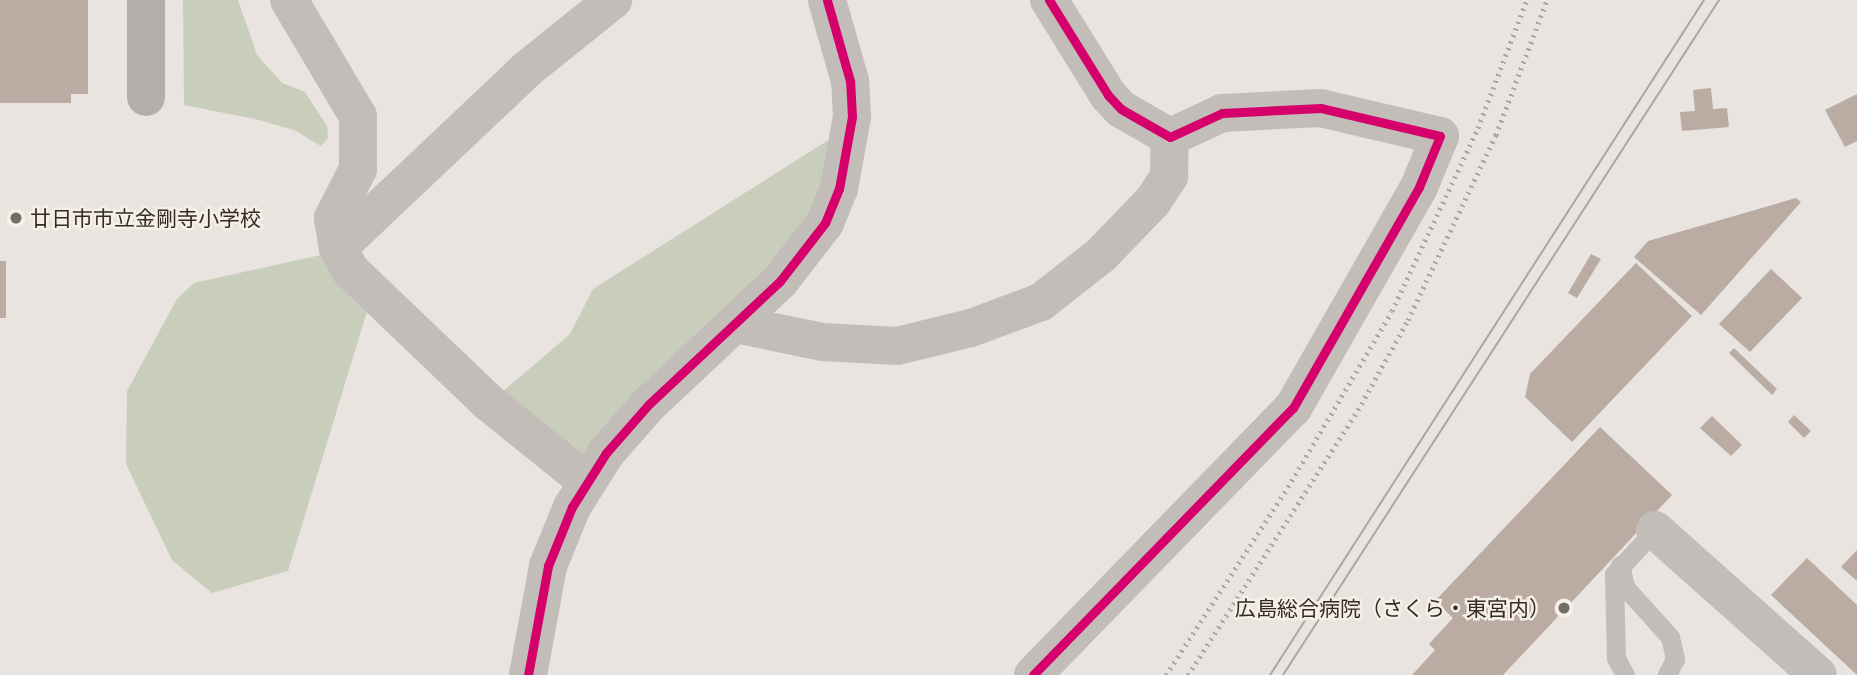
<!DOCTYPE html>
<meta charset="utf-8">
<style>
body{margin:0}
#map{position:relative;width:1857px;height:675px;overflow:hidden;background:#e9e4df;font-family:"IBM Plex Sans","Noto Sans JP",sans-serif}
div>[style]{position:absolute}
.green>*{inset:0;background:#c9cdbb}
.building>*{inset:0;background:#baaba3}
.lane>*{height:19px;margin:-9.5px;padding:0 9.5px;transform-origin:9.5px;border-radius:9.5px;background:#c2bdb8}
.street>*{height:38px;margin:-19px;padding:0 19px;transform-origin:19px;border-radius:19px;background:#c2bdb8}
.secondary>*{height:38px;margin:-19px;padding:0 19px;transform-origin:19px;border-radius:19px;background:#b3aea9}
.tram>*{height:2px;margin:-1px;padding:0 1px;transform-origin:1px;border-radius:1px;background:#aaa6a2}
.rail>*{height:5px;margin-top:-2.5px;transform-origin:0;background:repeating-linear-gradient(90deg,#aaa6a2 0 2px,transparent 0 7px)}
.cycleway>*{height:9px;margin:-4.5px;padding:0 4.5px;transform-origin:4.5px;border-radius:4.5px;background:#d6006c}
.dots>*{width:19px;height:19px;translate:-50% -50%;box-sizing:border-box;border:4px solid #f6efe6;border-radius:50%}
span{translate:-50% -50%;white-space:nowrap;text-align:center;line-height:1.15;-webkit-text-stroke:5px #f6efe6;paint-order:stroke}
.poi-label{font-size:21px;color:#322b27}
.left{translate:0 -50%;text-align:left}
.right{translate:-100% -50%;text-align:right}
</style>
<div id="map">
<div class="green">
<div style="clip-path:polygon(183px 0,238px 0,257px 55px,282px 83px,305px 92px,327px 126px,328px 138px,321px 146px,294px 130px,255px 119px,184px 105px)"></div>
<div style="clip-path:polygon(838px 134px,814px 217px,582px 467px,501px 393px,570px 334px,593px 289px)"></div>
<div style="clip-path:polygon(325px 254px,368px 308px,288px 571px,212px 593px,172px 560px,126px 464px,127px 391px,177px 299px,194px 283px)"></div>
</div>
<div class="building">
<div style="clip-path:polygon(0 0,88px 0,88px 94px,71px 94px,71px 103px,0 103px)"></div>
<div style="clip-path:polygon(1711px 88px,1713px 109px,1727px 108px,1729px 127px,1682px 131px,1680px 112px,1695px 111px,1693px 90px)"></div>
<div style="clip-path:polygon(1857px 94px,1857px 141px,1845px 147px,1825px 110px)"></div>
<div style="clip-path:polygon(1796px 198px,1801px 202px,1701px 315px,1634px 257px,1648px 241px)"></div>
<div style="clip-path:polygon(1591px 254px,1601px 259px,1577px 298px,1568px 293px)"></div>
<div style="clip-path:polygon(0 261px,6px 261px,6px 318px,0 318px)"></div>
<div style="clip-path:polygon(1636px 263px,1692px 316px,1572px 442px,1525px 397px,1530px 374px)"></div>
<div style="clip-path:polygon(1771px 269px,1802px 298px,1750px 352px,1719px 324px)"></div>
<div style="clip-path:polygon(1734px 348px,1777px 389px,1772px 395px,1729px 353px)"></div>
<div style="clip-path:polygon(1794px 415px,1811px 431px,1804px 438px,1788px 422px)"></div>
<div style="clip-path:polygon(1712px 416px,1742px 445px,1731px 456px,1700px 428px)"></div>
<div style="clip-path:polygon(1600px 427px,1672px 495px,1503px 675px,1412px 675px,1435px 650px,1429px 644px,1453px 618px,1435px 601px)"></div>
<div style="clip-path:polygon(1857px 550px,1857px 581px,1841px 567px)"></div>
<div style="clip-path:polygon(1807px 558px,1857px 605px,1857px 675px,1771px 595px)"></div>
</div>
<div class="lane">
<div style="left:1620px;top:565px;width:23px;rotate:77deg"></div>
<div style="left:1625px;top:587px;width:67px;rotate:48deg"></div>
<div style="left:1670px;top:637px;width:23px;rotate:77deg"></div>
<div style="left:1675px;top:659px;width:18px;rotate:117deg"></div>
<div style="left:1625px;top:675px;width:19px;rotate:-118deg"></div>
<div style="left:1616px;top:658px;width:84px;rotate:-91.4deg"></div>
<div style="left:1614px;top:574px;width:60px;rotate:-47deg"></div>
</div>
<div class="street">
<div style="left:289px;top:0;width:135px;rotate:59.3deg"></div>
<div style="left:358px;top:116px;width:53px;rotate:90deg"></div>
<div style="left:358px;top:169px;width:55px;rotate:117deg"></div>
<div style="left:333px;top:218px;width:30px;rotate:81deg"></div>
<div style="left:338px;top:248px;width:26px;rotate:61deg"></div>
<div style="left:351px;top:271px;width:190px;rotate:43.7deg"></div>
<div style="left:488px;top:402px;width:127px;rotate:38.9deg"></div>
<div style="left:338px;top:248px;width:259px;rotate:-43.4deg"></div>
<div style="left:526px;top:70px;width:112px;rotate:-38.8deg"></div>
<div style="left:735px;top:324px;width:90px;rotate:11.6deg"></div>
<div style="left:823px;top:342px;width:74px;rotate:3.1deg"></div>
<div style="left:897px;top:346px;width:76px;rotate:-13.7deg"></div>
<div style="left:971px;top:328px;width:75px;rotate:-20.4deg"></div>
<div style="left:1041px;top:302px;width:76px;rotate:-38.1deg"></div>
<div style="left:1101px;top:255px;width:75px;rotate:-46.1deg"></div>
<div style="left:1153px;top:201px;width:30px;rotate:-57deg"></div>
<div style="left:1169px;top:176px;width:39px;rotate:-89deg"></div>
<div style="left:1655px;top:530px;width:218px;rotate:41.7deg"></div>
<div style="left:528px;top:675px;width:111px;rotate:-79.6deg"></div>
<div style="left:548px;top:566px;width:64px;rotate:-67.9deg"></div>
<div style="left:572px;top:507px;width:64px;rotate:-57.8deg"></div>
<div style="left:606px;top:453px;width:64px;rotate:-48.8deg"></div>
<div style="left:648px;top:405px;width:181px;rotate:-43.2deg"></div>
<div style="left:780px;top:281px;width:73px;rotate:-52.2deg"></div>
<div style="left:825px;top:223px;width:37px;rotate:-68deg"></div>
<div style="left:839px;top:189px;width:73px;rotate:-79.8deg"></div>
<div style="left:852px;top:117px;width:36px;rotate:-93deg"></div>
<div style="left:850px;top:81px;width:84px;rotate:-105.9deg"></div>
<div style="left:1033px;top:675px;width:373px;rotate:-45.8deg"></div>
<div style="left:1293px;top:408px;width:254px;rotate:-60.3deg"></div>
<div style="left:1419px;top:187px;width:55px;rotate:-67.6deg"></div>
<div style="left:1440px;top:136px;width:122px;rotate:-166.8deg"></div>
<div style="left:1321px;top:108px;width:99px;rotate:177.1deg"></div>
<div style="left:1222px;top:113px;width:57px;rotate:155.2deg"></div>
<div style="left:1170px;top:137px;width:56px;rotate:-150.3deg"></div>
<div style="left:1121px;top:109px;width:19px;rotate:-133deg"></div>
<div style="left:1108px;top:95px;width:112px;rotate:-121.8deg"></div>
</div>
<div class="secondary">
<div style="left:146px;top:0;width:97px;rotate:90deg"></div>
</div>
<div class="tram">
<div style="left:1270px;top:675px;width:802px;rotate:-57.26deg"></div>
<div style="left:1283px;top:675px;width:804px;rotate:-57.14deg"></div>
</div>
<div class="rail">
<div style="left:1166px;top:675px;width:224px;rotate:-57deg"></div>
<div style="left:1288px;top:487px;width:204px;rotate:-59.4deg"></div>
<div style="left:1392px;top:311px;width:202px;rotate:-64.8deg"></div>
<div style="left:1478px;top:128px;width:137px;rotate:-69.1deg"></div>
<div style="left:1188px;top:675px;width:315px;rotate:-57.3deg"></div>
<div style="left:1358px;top:410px;width:103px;rotate:-60.9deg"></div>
<div style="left:1408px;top:320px;width:205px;rotate:-64.6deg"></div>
<div style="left:1496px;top:135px;width:144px;rotate:-69.3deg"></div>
</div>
<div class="cycleway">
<div style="left:528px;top:675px;width:111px;rotate:-79.6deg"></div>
<div style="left:548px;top:566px;width:64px;rotate:-67.9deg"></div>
<div style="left:572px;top:507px;width:64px;rotate:-57.8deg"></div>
<div style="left:606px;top:453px;width:64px;rotate:-48.8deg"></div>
<div style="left:648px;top:405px;width:181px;rotate:-43.2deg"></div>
<div style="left:780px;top:281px;width:73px;rotate:-52.2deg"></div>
<div style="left:825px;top:223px;width:37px;rotate:-68deg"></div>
<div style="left:839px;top:189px;width:73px;rotate:-79.8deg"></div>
<div style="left:852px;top:117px;width:36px;rotate:-93deg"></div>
<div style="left:850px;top:81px;width:84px;rotate:-105.9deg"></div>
<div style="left:1033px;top:675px;width:373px;rotate:-45.8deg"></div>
<div style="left:1293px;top:408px;width:254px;rotate:-60.3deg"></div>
<div style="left:1419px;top:187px;width:55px;rotate:-67.6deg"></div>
<div style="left:1440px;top:136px;width:122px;rotate:-166.8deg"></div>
<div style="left:1321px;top:108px;width:99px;rotate:177.1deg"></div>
<div style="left:1222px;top:113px;width:57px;rotate:155.2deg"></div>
<div style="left:1170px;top:137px;width:56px;rotate:-150.3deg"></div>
<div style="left:1121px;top:109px;width:19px;rotate:-133deg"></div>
<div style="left:1108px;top:95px;width:112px;rotate:-121.8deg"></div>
</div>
<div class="dots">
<div style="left:16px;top:218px;background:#726c67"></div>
<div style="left:1564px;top:608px;background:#726c67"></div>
</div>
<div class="poi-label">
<span class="left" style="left:30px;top:218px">廿日市市立金剛寺小学校</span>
<span class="right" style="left:1550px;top:608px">広島総合病院（さくら・東宮内）</span>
</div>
</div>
